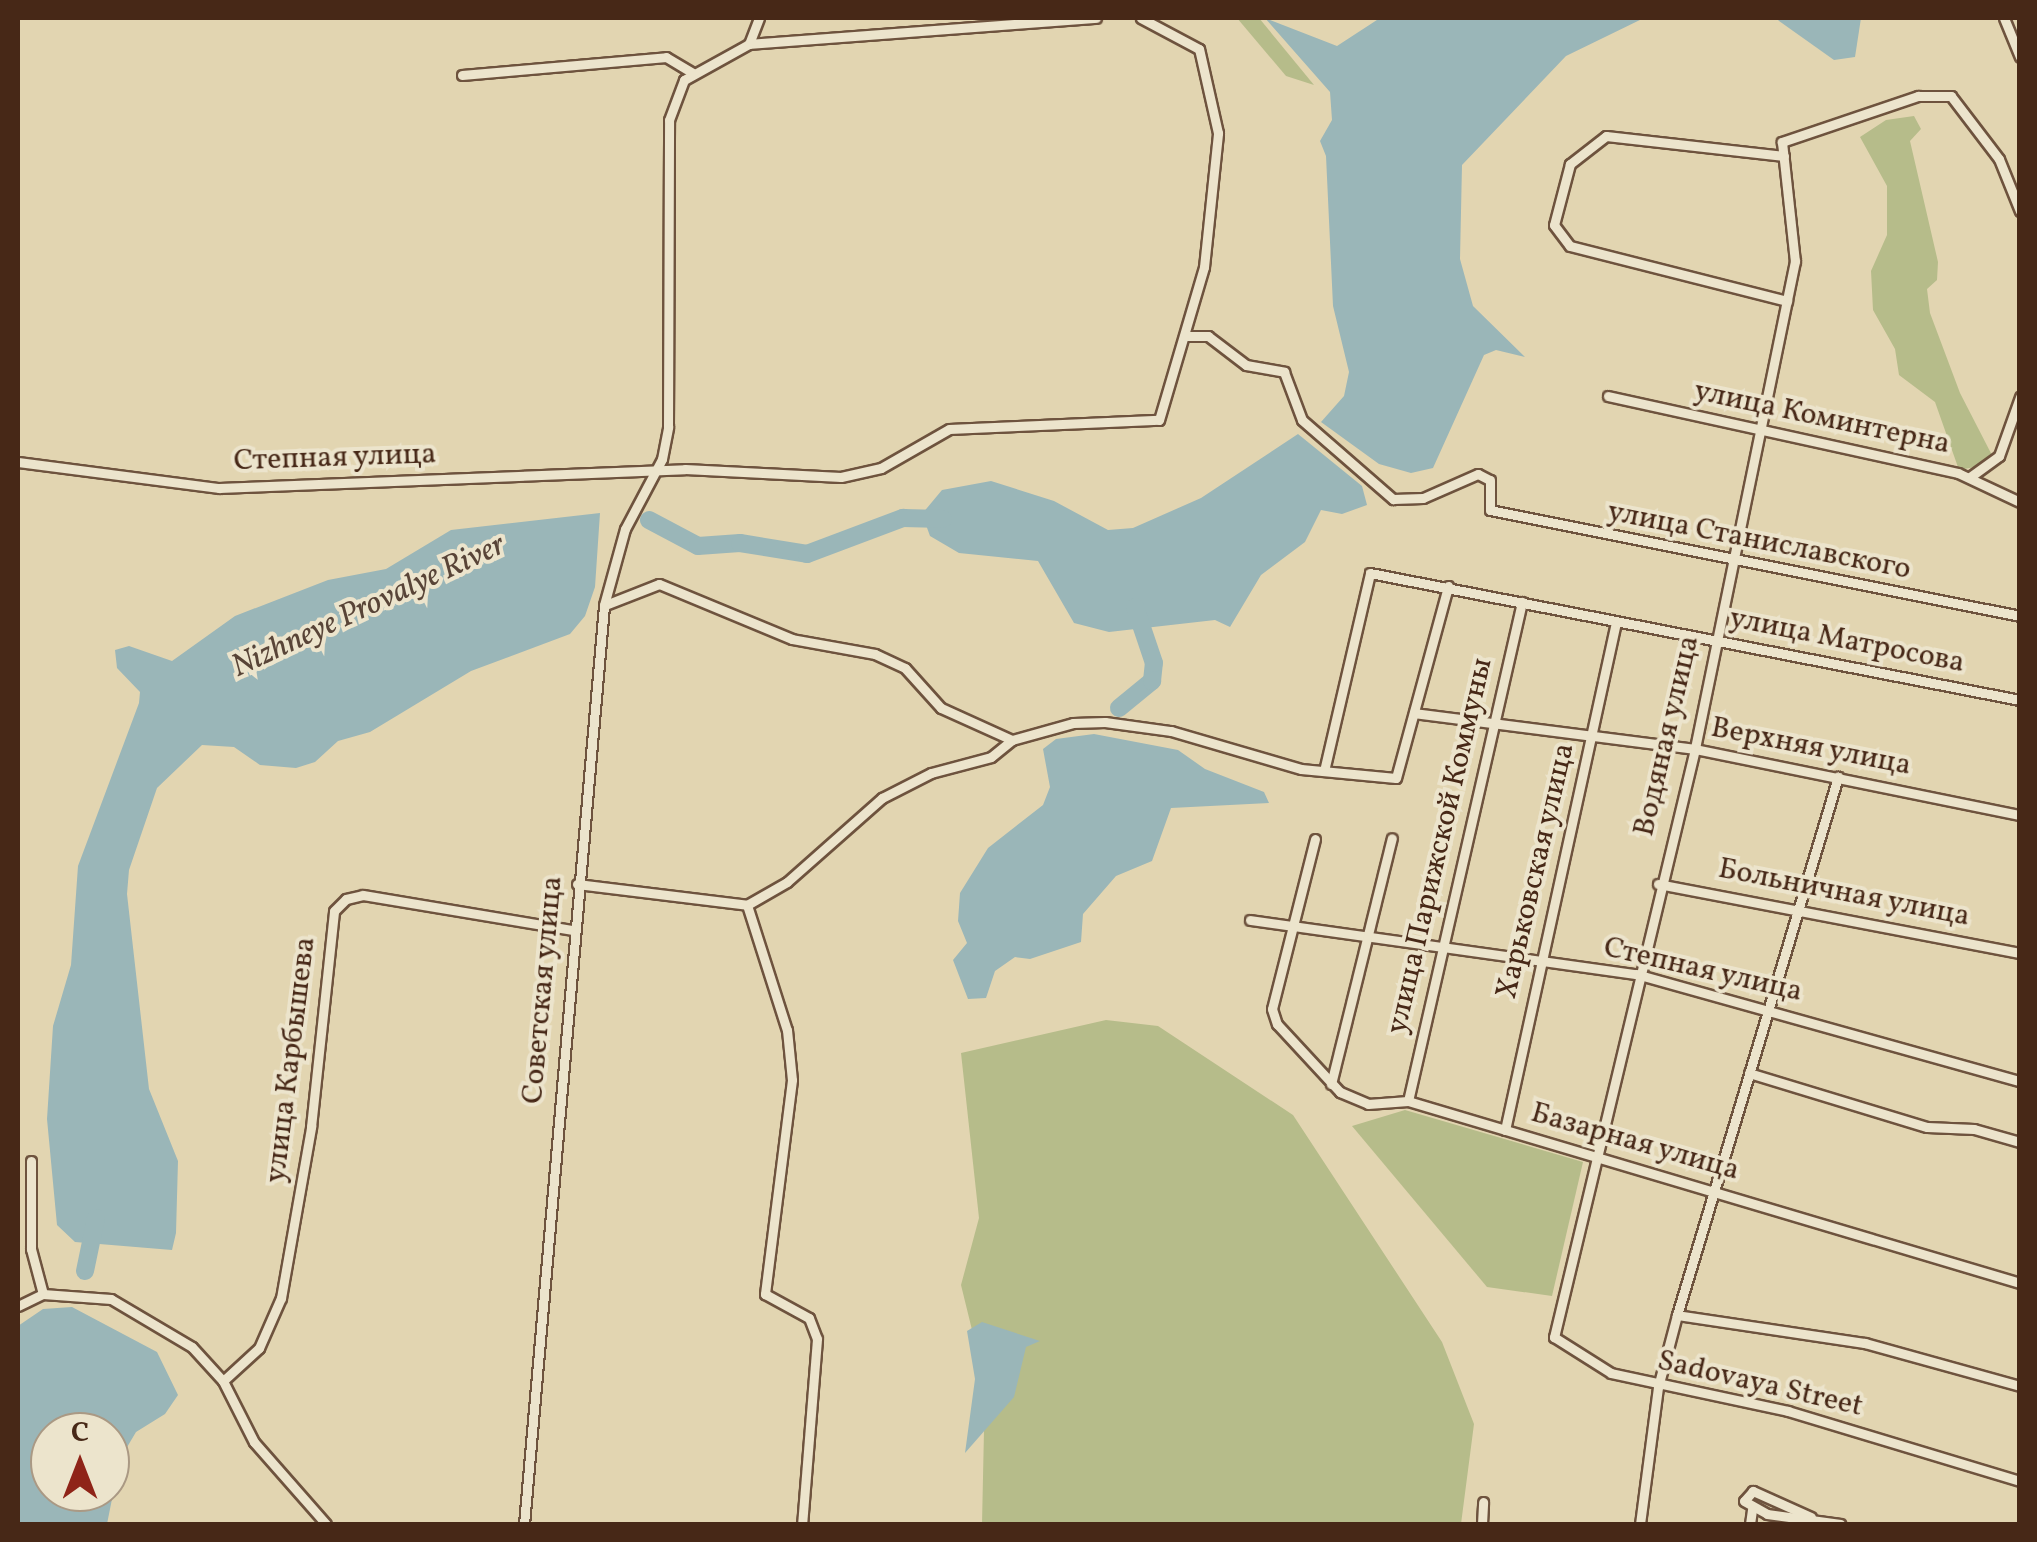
<!DOCTYPE html>
<meta charset="utf-8">
<style>
body{margin:0}
#map{position:relative;width:2037px;height:1542px;overflow:hidden;background:#e2d5b1;font-family:Vollkorn,serif}
div>[style]{position:absolute}
.green>*{inset:0;background:#b6bc8a}
.water>*{inset:0;background:#9ab6b8}
.river>*{height:18px;margin:-9px;padding:0 9px;transform-origin:9px;border-radius:9px;background:#9ab6b8}
.roads{filter:drop-shadow(2px 0 #6e533e) drop-shadow(-2px 0 #6e533e) drop-shadow(0 2px #6e533e) drop-shadow(0 -2px #6e533e)}
.minor>*{height:9px;margin:-4.5px;padding:0 4.5px;transform-origin:4.5px;border-radius:4.5px;background:#ece4cc}
span{translate:-50% -50%;white-space:nowrap;text-align:center;line-height:1.15;-webkit-text-stroke:8px #ece4cc;paint-order:stroke}
.street-label{font-size:30px;color:#472817}
.water-label{font-size:32px;color:#584437;font-style:italic}
.frame{position:absolute;inset:0;border:20px solid #472817;pointer-events:none}
.north{position:absolute;left:30px;top:1412px;width:100px;height:100px;box-sizing:border-box;background:#ece4cc;border:2px solid #aa9984;border-radius:50%;rotate:0deg;font-size:28px;font-weight:700;line-height:40px;text-align:center;color:#472817}
.north::after{content:'';display:block;margin:auto;width:35px;height:45px;background:#8f2418;clip-path:polygon(50% 0,100% 100%,50% 72%,0 100%)}
</style>
<div id="map">
<div class="green">
<div style="clip-path:polygon(1237px 18px,1259px 18px,1314px 85px,1286px 76px)"></div>
<div style="clip-path:polygon(1914px 116px,1921px 129px,1910px 141px,1938px 262px,1937px 280px,1927px 289px,1930px 313px,1960px 393px,1996px 463px,1959px 470px,1935px 402px,1899px 375px,1895px 349px,1873px 310px,1871px 271px,1887px 235px,1887px 186px,1860px 137px,1886px 120px)"></div>
<div style="clip-path:polygon(1106px 1020px,1158px 1026px,1293px 1115px,1442px 1342px,1474px 1424px,1461px 1524px,982px 1524px,985px 1383px,961px 1285px,979px 1218px,961px 1053px)"></div>
<div style="clip-path:polygon(1405px 1110px,1583px 1162px,1552px 1296px,1487px 1287px,1352px 1126px)"></div>
</div>
<div class="water">
<div style="clip-path:polygon(1265px 18px,1337px 46px,1380px 18px,1644px 18px,1566px 56px,1462px 165px,1460px 259px,1473px 306px,1525px 357px,1496px 350px,1484px 355px,1433px 468px,1411px 473px,1379px 464px,1321px 422px,1344px 396px,1349px 372px,1333px 306px,1326px 156px,1320px 141px,1332px 120px,1330px 92px)"></div>
<div style="clip-path:polygon(1775px 18px,1861px 18px,1855px 57px,1834px 60px)"></div>
<div style="clip-path:polygon(1298px 434px,1362px 486px,1367px 505px,1342px 514px,1321px 510px,1305px 542px,1261px 575px,1230px 627px,1215px 620px,1109px 632px,1074px 623px,1038px 561px,959px 553px,930px 536px,922px 514px,942px 490px,991px 481px,1054px 501px,1108px 530px,1133px 528px,1201px 498px)"></div>
<div style="clip-path:polygon(600px 513px,595px 587px,585px 616px,570px 634px,471px 671px,370px 732px,338px 741px,315px 762px,296px 768px,260px 765px,234px 747px,202px 745px,157px 788px,129px 870px,127px 894px,149px 1089px,178px 1161px,176px 1233px,172px 1250px,75px 1242px,57px 1225px,47px 1119px,53px 1026px,71px 965px,78px 866px,139px 703px,140px 692px,117px 668px,115px 650px,129px 646px,172px 661px,235px 616px,328px 580px,386px 569px,451px 530px)"></div>
<div style="clip-path:polygon(1094px 734px,1178px 750px,1205px 769px,1264px 792px,1269px 803px,1171px 808px,1152px 861px,1116px 876px,1083px 914px,1081px 942px,1030px 959px,1015px 957px,995px 971px,986px 998px,968px 999px,953px 960px,967px 943px,958px 921px,960px 893px,988px 848px,1043px 805px,1050px 787px,1043px 749px,1056px 739px)"></div>
<div style="clip-path:polygon(evenodd,72px 1307px,157px 1352px,178px 1395px,165px 1414px,136px 1432px,120px 1459px,107px 1524px,18px 1524px,18px 1326px,43px 1309px,72px 1307px,110px 1432px,110px 1492px,50px 1492px,50px 1432px,110px 1432px)"></div>
<div style="clip-path:polygon(982px 1322px,1040px 1341px,1026px 1347px,1014px 1397px,965px 1453px,975px 1379px,967px 1331px)"></div>
</div>
<div class="river">
<div style="left:649px;top:520px;width:55px;rotate:28deg"></div>
<div style="left:698px;top:546px;width:42px;rotate:-4.1deg"></div>
<div style="left:740px;top:543px;width:68px;rotate:9.3deg"></div>
<div style="left:807px;top:554px;width:103px;rotate:-20.6deg"></div>
<div style="left:903px;top:518px;width:40px;rotate:1.4deg"></div>
<div style="left:1119px;top:708px;width:43px;rotate:-39.3deg"></div>
<div style="left:1152px;top:681px;width:18px;rotate:-84deg"></div>
<div style="left:1154px;top:663px;width:59px;rotate:-108.7deg"></div>
<div style="left:85px;top:1271px;width:54px;rotate:-78.3deg"></div>
</div>
<div class="roads">
<div class="minor">
<div style="left:2004px;top:18px;width:42px;rotate:67.7deg"></div>
<div style="left:749px;top:44px;width:348px;rotate:-4.3deg"></div>
<div style="left:462px;top:75px;width:205px;rotate:-5deg"></div>
<div style="left:666px;top:57px;width:31px;rotate:31deg"></div>
<div style="left:1784px;top:156px;width:179px;rotate:-173.6deg"></div>
<div style="left:1606px;top:136px;width:46px;rotate:142.1deg"></div>
<div style="left:1570px;top:164px;width:63px;rotate:104.7deg"></div>
<div style="left:1554px;top:225px;width:26px;rotate:53deg"></div>
<div style="left:1570px;top:246px;width:224px;rotate:14.2deg"></div>
<div style="left:2020px;top:211px;width:56px;rotate:-112deg"></div>
<div style="left:1999px;top:159px;width:79px;rotate:-127.3deg"></div>
<div style="left:1951px;top:96px;width:33px;rotate:180deg"></div>
<div style="left:1918px;top:96px;width:144px;rotate:161.3deg"></div>
<div style="left:1782px;top:142px;width:120px;rotate:83.8deg"></div>
<div style="left:1795px;top:261px;width:498px;rotate:101.6deg"></div>
<div style="left:1695px;top:749px;width:605px;rotate:103.48deg"></div>
<div style="left:1554px;top:1337px;width:67px;rotate:32.3deg"></div>
<div style="left:1611px;top:1373px;width:181px;rotate:12.1deg"></div>
<div style="left:1788px;top:1411px;width:242px;rotate:16.8deg"></div>
<div style="left:1186px;top:336px;width:22px"></div>
<div style="left:1208px;top:336px;width:48px;rotate:37.3deg"></div>
<div style="left:1246px;top:365px;width:39px;rotate:10deg"></div>
<div style="left:1284px;top:372px;width:51px;rotate:69.4deg"></div>
<div style="left:1302px;top:420px;width:121px;rotate:41deg"></div>
<div style="left:1393px;top:499px;width:30px;rotate:-2deg"></div>
<div style="left:1423px;top:498px;width:60px;rotate:-23.6deg"></div>
<div style="left:1478px;top:474px;width:13px;rotate:27deg"></div>
<div style="left:1490px;top:480px;width:30px;rotate:90deg"></div>
<div style="left:1490px;top:510px;width:540px;rotate:11.31deg"></div>
<div style="left:1608px;top:396px;width:358px;rotate:12.4deg"></div>
<div style="left:1958px;top:473px;width:68px;rotate:25.1deg"></div>
<div style="left:18px;top:462px;width:203px;rotate:7.4deg"></div>
<div style="left:219px;top:488px;width:466px;rotate:-2.3deg"></div>
<div style="left:685px;top:469px;width:156px;rotate:2.9deg"></div>
<div style="left:841px;top:477px;width:41px;rotate:-12.7deg"></div>
<div style="left:881px;top:468px;width:78px;rotate:-29.8deg"></div>
<div style="left:949px;top:429px;width:210px;rotate:-2.5deg"></div>
<div style="left:1159px;top:420px;width:159px;rotate:-73.6deg"></div>
<div style="left:1204px;top:267px;width:135px;rotate:-84deg"></div>
<div style="left:1218px;top:133px;width:86px;rotate:-102.7deg"></div>
<div style="left:1199px;top:49px;width:66px;rotate:-151.9deg"></div>
<div style="left:1970px;top:477px;width:36px;rotate:-36deg"></div>
<div style="left:1999px;top:456px;width:63px;rotate:-70.4deg"></div>
<div style="left:1414px;top:713px;width:283px;rotate:7.3deg"></div>
<div style="left:1695px;top:749px;width:332px;rotate:11.5deg"></div>
<div style="left:1012px;top:740px;width:63px;rotate:-15.6deg"></div>
<div style="left:1073px;top:723px;width:32px;rotate:-2deg"></div>
<div style="left:1105px;top:722px;width:67px;rotate:7.8deg"></div>
<div style="left:1171px;top:731px;width:135px;rotate:16.3deg"></div>
<div style="left:1301px;top:769px;width:95px;rotate:5.4deg"></div>
<div style="left:1396px;top:778px;width:199px;rotate:-74.8deg"></div>
<div style="left:1324px;top:771px;width:203px;rotate:-76.9deg"></div>
<div style="left:1370px;top:573px;width:662px;rotate:11.06deg"></div>
<div style="left:1315px;top:839px;width:175px;rotate:104.2deg"></div>
<div style="left:1272px;top:1009px;width:16px;rotate:72deg"></div>
<div style="left:1277px;top:1024px;width:93px;rotate:47.2deg"></div>
<div style="left:1340px;top:1092px;width:30px;rotate:23deg"></div>
<div style="left:1368px;top:1104px;width:40px;rotate:-4.3deg"></div>
<div style="left:1408px;top:1101px;width:638px;rotate:16.56deg"></div>
<div style="left:577px;top:884px;width:171px;rotate:7deg"></div>
<div style="left:747px;top:905px;width:46px;rotate:-29.9deg"></div>
<div style="left:787px;top:882px;width:127px;rotate:-41.5deg"></div>
<div style="left:882px;top:798px;width:55px;rotate:-27deg"></div>
<div style="left:931px;top:773px;width:62px;rotate:-14.9deg"></div>
<div style="left:991px;top:757px;width:27px;rotate:-39deg"></div>
<div style="left:1012px;top:740px;width:78px;rotate:-155.7deg"></div>
<div style="left:941px;top:708px;width:54px;rotate:-132deg"></div>
<div style="left:905px;top:668px;width:33px;rotate:-155deg"></div>
<div style="left:875px;top:654px;width:84px;rotate:-169.8deg"></div>
<div style="left:792px;top:639px;width:144px;rotate:-157.5deg"></div>
<div style="left:659px;top:584px;width:58px;rotate:158.7deg"></div>
<div style="left:1658px;top:884px;width:369px;rotate:10.8deg"></div>
<div style="left:747px;top:905px;width:131px;rotate:72.3deg"></div>
<div style="left:787px;top:1030px;width:50px;rotate:84.3deg"></div>
<div style="left:792px;top:1080px;width:216px;rotate:97.2deg"></div>
<div style="left:765px;top:1294px;width:50px;rotate:28.6deg"></div>
<div style="left:809px;top:1318px;width:22px;rotate:69deg"></div>
<div style="left:817px;top:1339px;width:186px;rotate:94.6deg"></div>
<div style="left:1250px;top:920px;width:390px;rotate:8deg"></div>
<div style="left:1636px;top:974px;width:399px;rotate:15.6deg"></div>
<div style="left:1749px;top:1073px;width:186px;rotate:16.9deg"></div>
<div style="left:1927px;top:1127px;width:47px;rotate:2.4deg"></div>
<div style="left:1974px;top:1129px;width:48px;rotate:15.8deg"></div>
<div style="left:1331px;top:1084px;width:253px;rotate:-76.1deg"></div>
<div style="left:1408px;top:1101px;width:512px;rotate:-77.13deg"></div>
<div style="left:1505px;top:1130px;width:520px;rotate:-77.67deg"></div>
<div style="left:43px;top:1294px;width:68px;rotate:4.2deg"></div>
<div style="left:111px;top:1299px;width:94px;rotate:30.7deg"></div>
<div style="left:192px;top:1347px;width:46px;rotate:47.6deg"></div>
<div style="left:223px;top:1381px;width:68px;rotate:63.1deg"></div>
<div style="left:254px;top:1442px;width:109px;rotate:48.7deg"></div>
<div style="left:18px;top:1306px;width:28px;rotate:-26deg"></div>
<div style="left:43px;top:1294px;width:47px;rotate:-104.9deg"></div>
<div style="left:31px;top:1249px;width:88px;rotate:-90deg"></div>
<div style="left:1677px;top:1315px;width:190px;rotate:8.5deg"></div>
<div style="left:1865px;top:1343px;width:161px;rotate:15.5deg"></div>
<div style="left:223px;top:1381px;width:49px;rotate:-42.5deg"></div>
<div style="left:259px;top:1348px;width:55px;rotate:-66.3deg"></div>
<div style="left:281px;top:1298px;width:174px;rotate:-80deg"></div>
<div style="left:311px;top:1127px;width:217px;rotate:-83.9deg"></div>
<div style="left:334px;top:911px;width:17px;rotate:-45deg"></div>
<div style="left:346px;top:899px;width:17px;rotate:-13deg"></div>
<div style="left:363px;top:895px;width:213px;rotate:9.5deg"></div>
<div style="left:1811px;top:1517px;width:64px;rotate:-155.9deg"></div>
<div style="left:1753px;top:1491px;width:13px;rotate:132deg"></div>
<div style="left:1744px;top:1501px;width:26px;rotate:29deg"></div>
<div style="left:1767px;top:1514px;width:74px;rotate:7.8deg"></div>
<div style="left:524px;top:1524px;width:922px;rotate:-85.02deg"></div>
<div style="left:604px;top:605px;width:79px;rotate:-74.6deg"></div>
<div style="left:625px;top:529px;width:79px;rotate:-62.1deg"></div>
<div style="left:662px;top:459px;width:33px;rotate:-79deg"></div>
<div style="left:668px;top:427px;width:307px;rotate:-89.8deg"></div>
<div style="left:669px;top:120px;width:43px;rotate:-69.4deg"></div>
<div style="left:684px;top:80px;width:74px;rotate:-29deg"></div>
<div style="left:749px;top:44px;width:28px;rotate:-69deg"></div>
<div style="left:1482px;top:1524px;width:22px;rotate:-87deg"></div>
<div style="left:1640px;top:1524px;width:138px;rotate:-82.5deg"></div>
<div style="left:1658px;top:1387px;width:74px;rotate:-75.2deg"></div>
<div style="left:1677px;top:1315px;width:562px;rotate:-73.34deg"></div>
<div style="left:1750px;top:1524px;width:15px;rotate:-82deg"></div>
</div>
</div>
<div class="street-label">
<span style="left:1822px;top:418px;rotate:12deg">улица Коминтерна</span>
<span style="left:335px;top:458px;rotate:-2deg">Степная улица</span>
<span style="left:1759px;top:541px;rotate:11deg">улица Станиславского</span>
<span style="left:1847px;top:641px;rotate:11deg">улица Матросова</span>
<span style="left:1667px;top:736px;rotate:-77deg">Водяная улица</span>
<span style="left:1811px;top:747px;rotate:11deg">Верхняя улица</span>
<span style="left:1440px;top:846px;rotate:-77deg">улица Парижской Коммуны</span>
<span style="left:1536px;top:871px;rotate:-77deg">Харьковская улица</span>
<span style="left:1844px;top:893px;rotate:11deg">Больничная улица</span>
<span style="left:1703px;top:970px;rotate:13deg">Степная улица</span>
<span style="left:543px;top:990px;rotate:-85deg">Советская улица</span>
<span style="left:291px;top:1060px;rotate:-83deg">улица Карбышева</span>
<span style="left:1635px;top:1142px;rotate:16deg">Базарная улица</span>
<span style="left:1760px;top:1384px;rotate:13deg">Sadovaya Street</span>
</div>
<div class="water-label">
<span style="left:369px;top:607px;rotate:-25deg">Nizhneye Provalye River</span>
</div>
<div class="frame"></div>
<div class="north">С</div>
</div>
